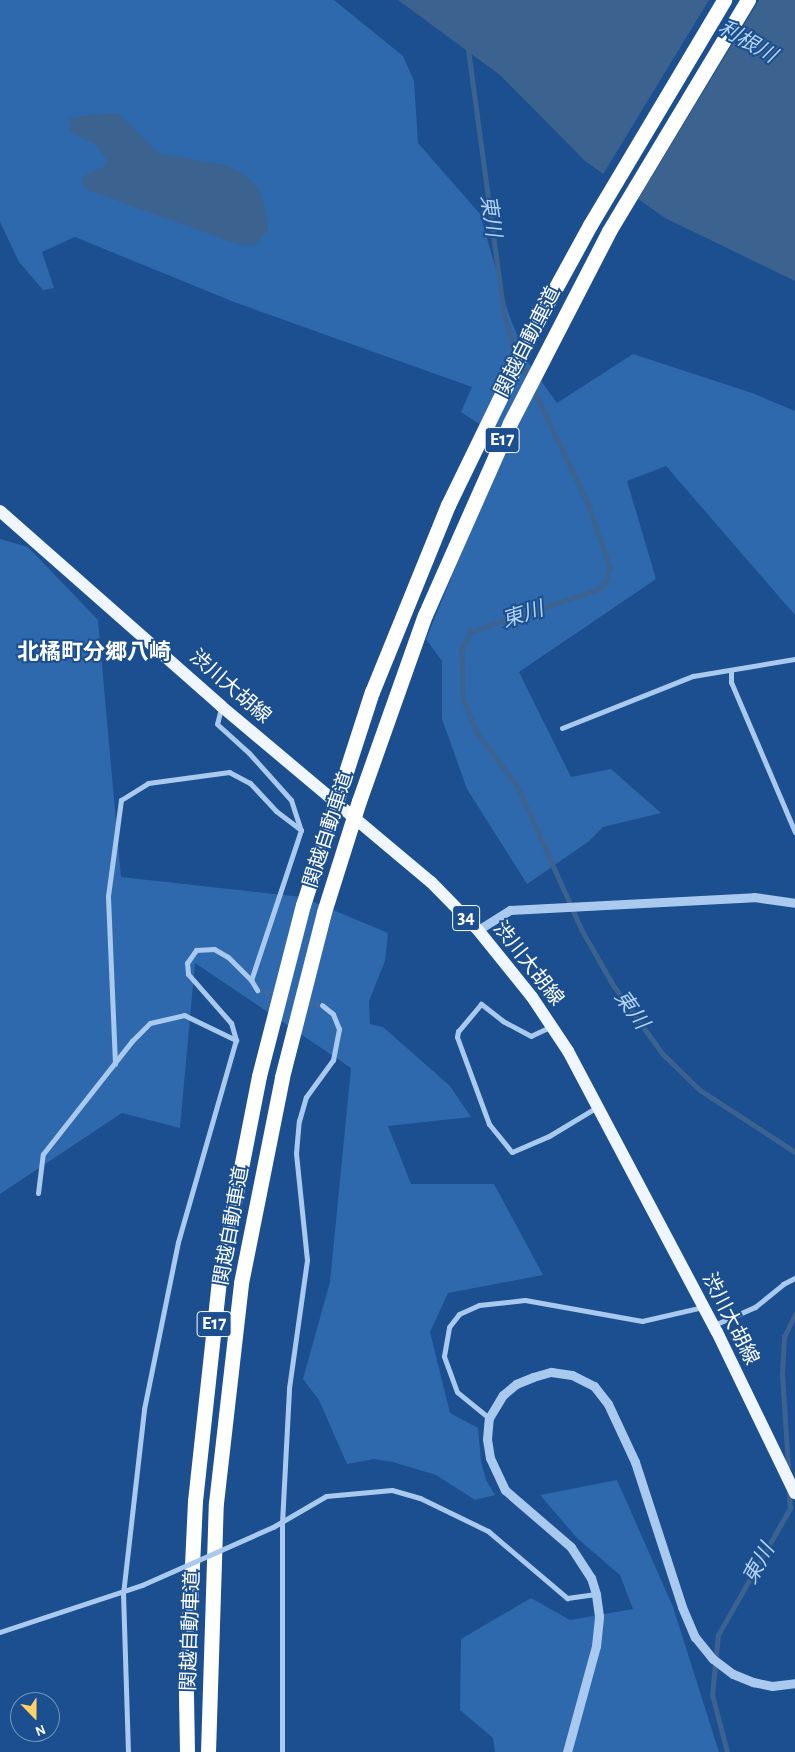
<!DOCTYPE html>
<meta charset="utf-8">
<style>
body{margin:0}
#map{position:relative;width:795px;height:1752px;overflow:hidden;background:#1b4f8f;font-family:"Alegreya Sans","Noto Sans JP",sans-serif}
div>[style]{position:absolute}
.green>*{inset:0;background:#2e69ad}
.water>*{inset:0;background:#3c6290}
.pier>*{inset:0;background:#1b4f8f}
.stream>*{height:4.5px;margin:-2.25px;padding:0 2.25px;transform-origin:2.25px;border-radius:2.25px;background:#3c6290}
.minor-tunnel>*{height:5px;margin-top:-2.5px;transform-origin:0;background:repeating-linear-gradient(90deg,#3d69a0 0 5px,transparent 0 7.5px)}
.minor>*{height:5px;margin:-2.5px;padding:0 2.5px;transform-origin:2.5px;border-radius:2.5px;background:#a9c9ee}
.tertiary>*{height:9px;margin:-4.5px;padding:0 4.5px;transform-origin:4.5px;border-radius:4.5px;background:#a9c9ee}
.primary>*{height:12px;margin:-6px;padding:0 6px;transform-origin:6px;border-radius:6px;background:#f0f6ff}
.motorway>*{height:15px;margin:-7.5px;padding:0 7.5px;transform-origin:7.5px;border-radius:7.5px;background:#fff}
.minor-bridge>*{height:5px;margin:-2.5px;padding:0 2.5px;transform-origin:2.5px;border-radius:2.5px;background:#a9c9ee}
.motorway-bridge>*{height:15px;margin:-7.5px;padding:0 7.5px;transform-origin:7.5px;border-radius:7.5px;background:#fff}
span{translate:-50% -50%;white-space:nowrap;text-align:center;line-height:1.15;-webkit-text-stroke:4px #1b4f8f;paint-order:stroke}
.shield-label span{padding:1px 4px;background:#1b4f8f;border:1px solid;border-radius:4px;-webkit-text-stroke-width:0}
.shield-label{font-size:19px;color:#fff;font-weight:700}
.street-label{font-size:20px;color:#fff}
.water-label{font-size:21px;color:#b5d3f5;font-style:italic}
.quarter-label{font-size:22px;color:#fff;font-weight:700}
.north{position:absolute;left:10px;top:1692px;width:50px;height:50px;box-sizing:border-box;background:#1b4f8f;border:1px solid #7695bc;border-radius:50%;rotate:158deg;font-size:14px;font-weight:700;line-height:20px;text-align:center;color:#fff}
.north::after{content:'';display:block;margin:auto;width:18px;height:22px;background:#ffd166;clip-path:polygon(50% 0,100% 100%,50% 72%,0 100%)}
</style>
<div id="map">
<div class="green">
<div style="clip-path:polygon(0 0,334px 0,403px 56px,414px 81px,418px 143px,480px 214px,509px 315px,529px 364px,557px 403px,633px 354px,752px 393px,795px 411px,795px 615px,666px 466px,627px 481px,656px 579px,519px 672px,571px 777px,611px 769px,661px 813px,603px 827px,588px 842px,527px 884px,467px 789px,442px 719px,442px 661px,426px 639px,507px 442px,461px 412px,472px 387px,234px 302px,75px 237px,42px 252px,54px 288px,43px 290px,19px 262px,0 222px)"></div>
<div style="clip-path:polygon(0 539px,28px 547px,98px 620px,121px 877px,302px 897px,388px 933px,385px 961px,369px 1001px,370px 1024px,383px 1027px,450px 1086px,471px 1117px,388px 1126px,411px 1184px,494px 1184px,543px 1275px,448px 1293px,430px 1332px,450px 1413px,478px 1428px,481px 1461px,486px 1480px,495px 1495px,475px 1500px,436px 1475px,393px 1462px,374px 1459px,347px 1464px,319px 1400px,303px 1379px,330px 1282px,351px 1068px,195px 963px,180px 1128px,122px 1113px,0 1194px)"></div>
<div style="clip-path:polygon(617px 1480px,673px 1607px,719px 1752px,495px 1752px,493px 1738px,460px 1710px,461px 1639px,531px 1598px,570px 1620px,633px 1609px,620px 1575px,577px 1538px,540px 1495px)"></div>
</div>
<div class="water">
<div style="clip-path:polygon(398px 0,795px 0,795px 281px,665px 218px,585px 161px,500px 75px)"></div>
<div style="clip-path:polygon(109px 113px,119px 114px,158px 153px,225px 165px,244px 174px,258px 187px,267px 215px,268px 230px,255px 245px,240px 245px,87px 190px,82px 184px,83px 176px,103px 167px,107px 160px,95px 144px,70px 132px,69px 118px)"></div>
</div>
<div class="pier">
<div style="clip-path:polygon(709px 0,759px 0,637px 201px,602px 176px)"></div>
</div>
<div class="stream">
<div style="left:468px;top:46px;width:270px;rotate:82.3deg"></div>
<div style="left:504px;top:314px;width:42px;rotate:72deg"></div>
<div style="left:521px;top:363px;width:17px;rotate:62deg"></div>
<div style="left:533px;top:388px;width:131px;rotate:64.6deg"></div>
<div style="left:589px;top:506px;width:65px;rotate:71deg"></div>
<div style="left:610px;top:567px;width:18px;rotate:106deg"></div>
<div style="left:605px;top:584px;width:12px;rotate:145deg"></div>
<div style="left:595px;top:591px;width:131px;rotate:161.7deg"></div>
<div style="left:471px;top:632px;width:18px;rotate:119deg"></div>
<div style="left:462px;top:648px;width:51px;rotate:88.9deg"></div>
<div style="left:463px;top:699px;width:36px;rotate:67deg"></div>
<div style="left:477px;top:732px;width:69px;rotate:53.3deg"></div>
<div style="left:518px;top:787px;width:157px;rotate:65.9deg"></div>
<div style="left:582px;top:930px;width:64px;rotate:60.3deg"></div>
<div style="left:614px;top:986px;width:84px;rotate:54.2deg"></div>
<div style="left:663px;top:1054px;width:52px;rotate:44.2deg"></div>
<div style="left:700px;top:1090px;width:113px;rotate:33.1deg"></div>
<div style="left:788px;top:1467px;width:92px;rotate:-93.7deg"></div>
<div style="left:782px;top:1375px;width:38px;rotate:-87deg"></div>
<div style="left:784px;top:1337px;width:25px;rotate:-64deg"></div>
<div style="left:727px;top:1752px;width:59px;rotate:-104.7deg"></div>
<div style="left:712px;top:1695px;width:60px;rotate:-84.3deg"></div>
<div style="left:718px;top:1635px;width:146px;rotate:-60.4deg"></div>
<div style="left:790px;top:1508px;width:16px;rotate:-94deg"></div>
</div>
<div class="minor-tunnel">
<div style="left:257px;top:990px;width:67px;rotate:13deg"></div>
</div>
<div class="minor">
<div style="left:731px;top:671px;width:11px;rotate:90deg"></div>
<div style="left:731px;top:682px;width:163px;rotate:66.9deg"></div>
<div style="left:221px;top:708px;width:16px;rotate:104deg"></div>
<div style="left:217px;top:724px;width:43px;rotate:42.2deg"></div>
<div style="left:249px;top:753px;width:63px;rotate:48.2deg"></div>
<div style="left:291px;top:800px;width:32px;rotate:72deg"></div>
<div style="left:301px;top:830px;width:158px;rotate:108.4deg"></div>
<div style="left:562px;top:728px;width:141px;rotate:-21.7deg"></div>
<div style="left:693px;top:676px;width:103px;rotate:-9.5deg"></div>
<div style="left:552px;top:1026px;width:23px;rotate:155deg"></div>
<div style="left:531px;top:1036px;width:32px;rotate:-152deg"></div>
<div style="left:503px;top:1021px;width:28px;rotate:-142deg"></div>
<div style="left:481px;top:1004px;width:35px;rotate:130deg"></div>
<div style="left:458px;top:1031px;width:6px;rotate:99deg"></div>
<div style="left:457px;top:1037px;width:93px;rotate:69.8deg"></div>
<div style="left:489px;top:1124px;width:36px;rotate:51deg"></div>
<div style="left:512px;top:1152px;width:40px;rotate:-23.4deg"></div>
<div style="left:549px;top:1136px;width:56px;rotate:-31.1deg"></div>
<div style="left:115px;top:1064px;width:168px;rotate:-92.4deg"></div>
<div style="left:108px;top:896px;width:97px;rotate:-82.3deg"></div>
<div style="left:121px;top:800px;width:32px;rotate:-32deg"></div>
<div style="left:148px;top:783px;width:82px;rotate:-7.7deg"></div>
<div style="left:229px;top:772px;width:24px;rotate:28deg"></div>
<div style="left:250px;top:783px;width:38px;rotate:47deg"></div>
<div style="left:276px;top:811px;width:31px;rotate:37deg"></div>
<div style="left:38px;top:1193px;width:39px;rotate:-83deg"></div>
<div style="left:43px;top:1154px;width:144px;rotate:-51.8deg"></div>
<div style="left:132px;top:1041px;width:25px;rotate:-45deg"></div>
<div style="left:150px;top:1023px;width:35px;rotate:-13deg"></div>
<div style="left:184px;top:1015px;width:58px;rotate:25.7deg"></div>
<div style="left:714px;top:1325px;width:45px;rotate:-23.7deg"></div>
<div style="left:755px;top:1307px;width:36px;rotate:-39deg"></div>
<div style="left:783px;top:1284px;width:13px;rotate:-27deg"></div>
<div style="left:489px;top:1418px;width:41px;rotate:-140.9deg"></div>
<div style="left:457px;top:1392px;width:38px;rotate:-110deg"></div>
<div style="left:444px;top:1356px;width:29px;rotate:-80deg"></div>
<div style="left:449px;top:1327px;width:16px;rotate:-52deg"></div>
<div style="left:459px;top:1314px;width:22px;rotate:-24deg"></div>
<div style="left:479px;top:1305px;width:46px;rotate:-6.2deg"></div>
<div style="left:525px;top:1300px;width:119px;rotate:10.2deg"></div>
<div style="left:642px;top:1321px;width:63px;rotate:-12.9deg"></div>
<div style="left:273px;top:1527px;width:61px;rotate:-30.3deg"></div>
<div style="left:326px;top:1496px;width:66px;rotate:-5.2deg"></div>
<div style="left:392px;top:1490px;width:29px;rotate:16deg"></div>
<div style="left:420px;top:1498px;width:76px;rotate:25.9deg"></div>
<div style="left:488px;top:1531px;width:104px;rotate:40.3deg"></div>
<div style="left:567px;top:1598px;width:29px;rotate:-8deg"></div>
<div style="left:0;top:1632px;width:150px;rotate:-18.3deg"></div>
<div style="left:128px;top:1752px;width:158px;rotate:-91.8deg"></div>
<div style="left:123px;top:1594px;width:186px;rotate:-83.5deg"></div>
<div style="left:144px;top:1409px;width:170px;rotate:-78.5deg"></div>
<div style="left:178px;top:1242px;width:210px;rotate:-74deg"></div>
<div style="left:236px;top:1040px;width:18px;rotate:-106deg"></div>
<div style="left:231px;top:1023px;width:65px;rotate:-131.3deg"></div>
<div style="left:188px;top:974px;width:11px;rotate:-95deg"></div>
<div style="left:187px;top:963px;width:16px;rotate:-55deg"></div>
<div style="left:196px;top:950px;width:18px;rotate:-3deg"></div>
<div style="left:214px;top:949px;width:16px;rotate:30deg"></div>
<div style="left:228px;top:957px;width:33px;rotate:45deg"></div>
<div style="left:251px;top:980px;width:12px;rotate:59deg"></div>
<div style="left:282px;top:1752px;width:229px;rotate:-90deg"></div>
<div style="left:282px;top:1523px;width:135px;rotate:-87deg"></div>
<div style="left:289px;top:1388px;width:129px;rotate:-82deg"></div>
<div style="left:307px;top:1260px;width:108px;rotate:-95.9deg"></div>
<div style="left:296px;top:1153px;width:32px;rotate:-85deg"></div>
<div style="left:299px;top:1121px;width:25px;rotate:-74deg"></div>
<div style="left:306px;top:1097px;width:46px;rotate:-53.9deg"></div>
<div style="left:333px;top:1060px;width:32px;rotate:-79deg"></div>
<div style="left:339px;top:1029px;width:16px;rotate:-112deg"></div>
<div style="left:333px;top:1014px;width:14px;rotate:-141deg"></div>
</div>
<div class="tertiary">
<div style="left:478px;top:930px;width:38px;rotate:-32deg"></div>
<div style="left:510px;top:910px;width:244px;rotate:-3deg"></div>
<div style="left:754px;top:897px;width:41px;rotate:8.3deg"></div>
<div style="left:567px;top:1752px;width:110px;rotate:-74.7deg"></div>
<div style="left:596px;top:1646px;width:30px;rotate:-84deg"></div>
<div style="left:599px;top:1616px;width:22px;rotate:-98deg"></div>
<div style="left:596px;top:1594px;width:17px;rotate:-107deg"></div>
<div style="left:591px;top:1578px;width:37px;rotate:-123deg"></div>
<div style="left:571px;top:1547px;width:87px;rotate:-139.2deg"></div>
<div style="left:505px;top:1490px;width:35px;rotate:-115deg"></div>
<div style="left:490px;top:1458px;width:19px;rotate:-99deg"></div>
<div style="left:487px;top:1439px;width:21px;rotate:-85deg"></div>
<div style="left:489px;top:1418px;width:27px;rotate:-59deg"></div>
<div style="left:503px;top:1395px;width:17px;rotate:-40deg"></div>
<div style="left:516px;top:1384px;width:18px;rotate:-22deg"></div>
<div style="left:533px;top:1377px;width:19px;rotate:-16deg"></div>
<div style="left:551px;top:1372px;width:21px;rotate:8deg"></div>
<div style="left:572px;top:1375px;width:25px;rotate:27deg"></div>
<div style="left:594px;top:1386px;width:23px;rotate:52deg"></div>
<div style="left:608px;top:1404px;width:64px;rotate:65deg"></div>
<div style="left:635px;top:1462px;width:152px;rotate:72deg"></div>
<div style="left:682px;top:1607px;width:33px;rotate:67deg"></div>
<div style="left:695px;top:1637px;width:28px;rotate:51deg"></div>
<div style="left:713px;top:1659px;width:25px;rotate:37deg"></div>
<div style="left:733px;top:1674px;width:22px;rotate:22deg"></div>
<div style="left:753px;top:1682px;width:19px;rotate:12deg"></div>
<div style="left:772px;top:1686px;width:23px;rotate:-7deg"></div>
</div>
<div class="primary">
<div style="left:0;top:511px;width:295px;rotate:41.4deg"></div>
<div style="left:221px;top:706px;width:274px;rotate:40deg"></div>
<div style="left:431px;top:882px;width:67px;rotate:45.6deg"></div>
<div style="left:478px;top:930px;width:86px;rotate:51.1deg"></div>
<div style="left:532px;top:997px;width:65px;rotate:56.3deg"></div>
<div style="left:568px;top:1051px;width:318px;rotate:62.1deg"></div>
<div style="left:717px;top:1332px;width:179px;rotate:64.2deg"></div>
</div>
<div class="motorway">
<div style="left:187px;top:1752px;width:60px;rotate:-91deg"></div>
<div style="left:186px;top:1692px;width:191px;rotate:-87.3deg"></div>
<div style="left:195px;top:1501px;width:222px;rotate:-83.8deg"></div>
<div style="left:219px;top:1280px;width:208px;rotate:-78.9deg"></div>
<div style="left:259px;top:1076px;width:177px;rotate:-75.6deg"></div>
<div style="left:208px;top:1752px;width:249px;rotate:-88.2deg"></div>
<div style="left:216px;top:1503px;width:221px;rotate:-83.5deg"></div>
<div style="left:241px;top:1283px;width:210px;rotate:-78.7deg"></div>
<div style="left:282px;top:1077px;width:170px;rotate:-75.7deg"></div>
</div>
<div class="minor-bridge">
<div style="left:142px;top:1585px;width:143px;rotate:-23.9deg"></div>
</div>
<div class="motorway-bridge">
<div style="left:303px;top:905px;width:224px;rotate:-72.1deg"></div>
<div style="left:372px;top:692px;width:202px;rotate:-67.9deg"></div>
<div style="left:448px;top:505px;width:206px;rotate:-64.1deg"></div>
<div style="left:538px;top:320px;width:108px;rotate:-61.3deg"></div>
<div style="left:590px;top:225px;width:262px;rotate:-59.2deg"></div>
<div style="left:324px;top:912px;width:116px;rotate:-72.5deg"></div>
<div style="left:359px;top:801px;width:197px;rotate:-70.5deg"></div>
<div style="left:425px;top:615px;width:210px;rotate:-66.1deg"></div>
<div style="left:510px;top:423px;width:216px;rotate:-62.7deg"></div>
<div style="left:609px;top:231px;width:270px;rotate:-59deg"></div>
</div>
<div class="shield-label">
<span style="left:502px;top:440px">E17</span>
<span style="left:466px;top:918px">34</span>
<span style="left:214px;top:1324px">E17</span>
</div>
<div class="street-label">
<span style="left:528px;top:342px;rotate:-63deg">関越自動車道</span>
<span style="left:230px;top:687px;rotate:41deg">渋川大胡線</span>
<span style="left:329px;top:830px;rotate:-72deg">関越自動車道</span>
<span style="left:528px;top:964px;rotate:52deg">渋川大胡線</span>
<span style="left:232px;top:1226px;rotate:-80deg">関越自動車道</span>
<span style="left:730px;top:1319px;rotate:63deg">渋川大胡線</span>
<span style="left:191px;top:1631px;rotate:-88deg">関越自動車道</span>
</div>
<div class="water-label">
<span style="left:747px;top:42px;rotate:30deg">利根川</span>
<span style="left:490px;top:216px;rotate:82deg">東川</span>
<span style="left:523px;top:615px;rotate:-18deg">東川</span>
<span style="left:631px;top:1010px;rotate:54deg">東川</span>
<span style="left:759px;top:1564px;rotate:-61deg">東川</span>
</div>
<div class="quarter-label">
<span style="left:94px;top:653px">北橘町分郷八崎</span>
</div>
<div class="north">N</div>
</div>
